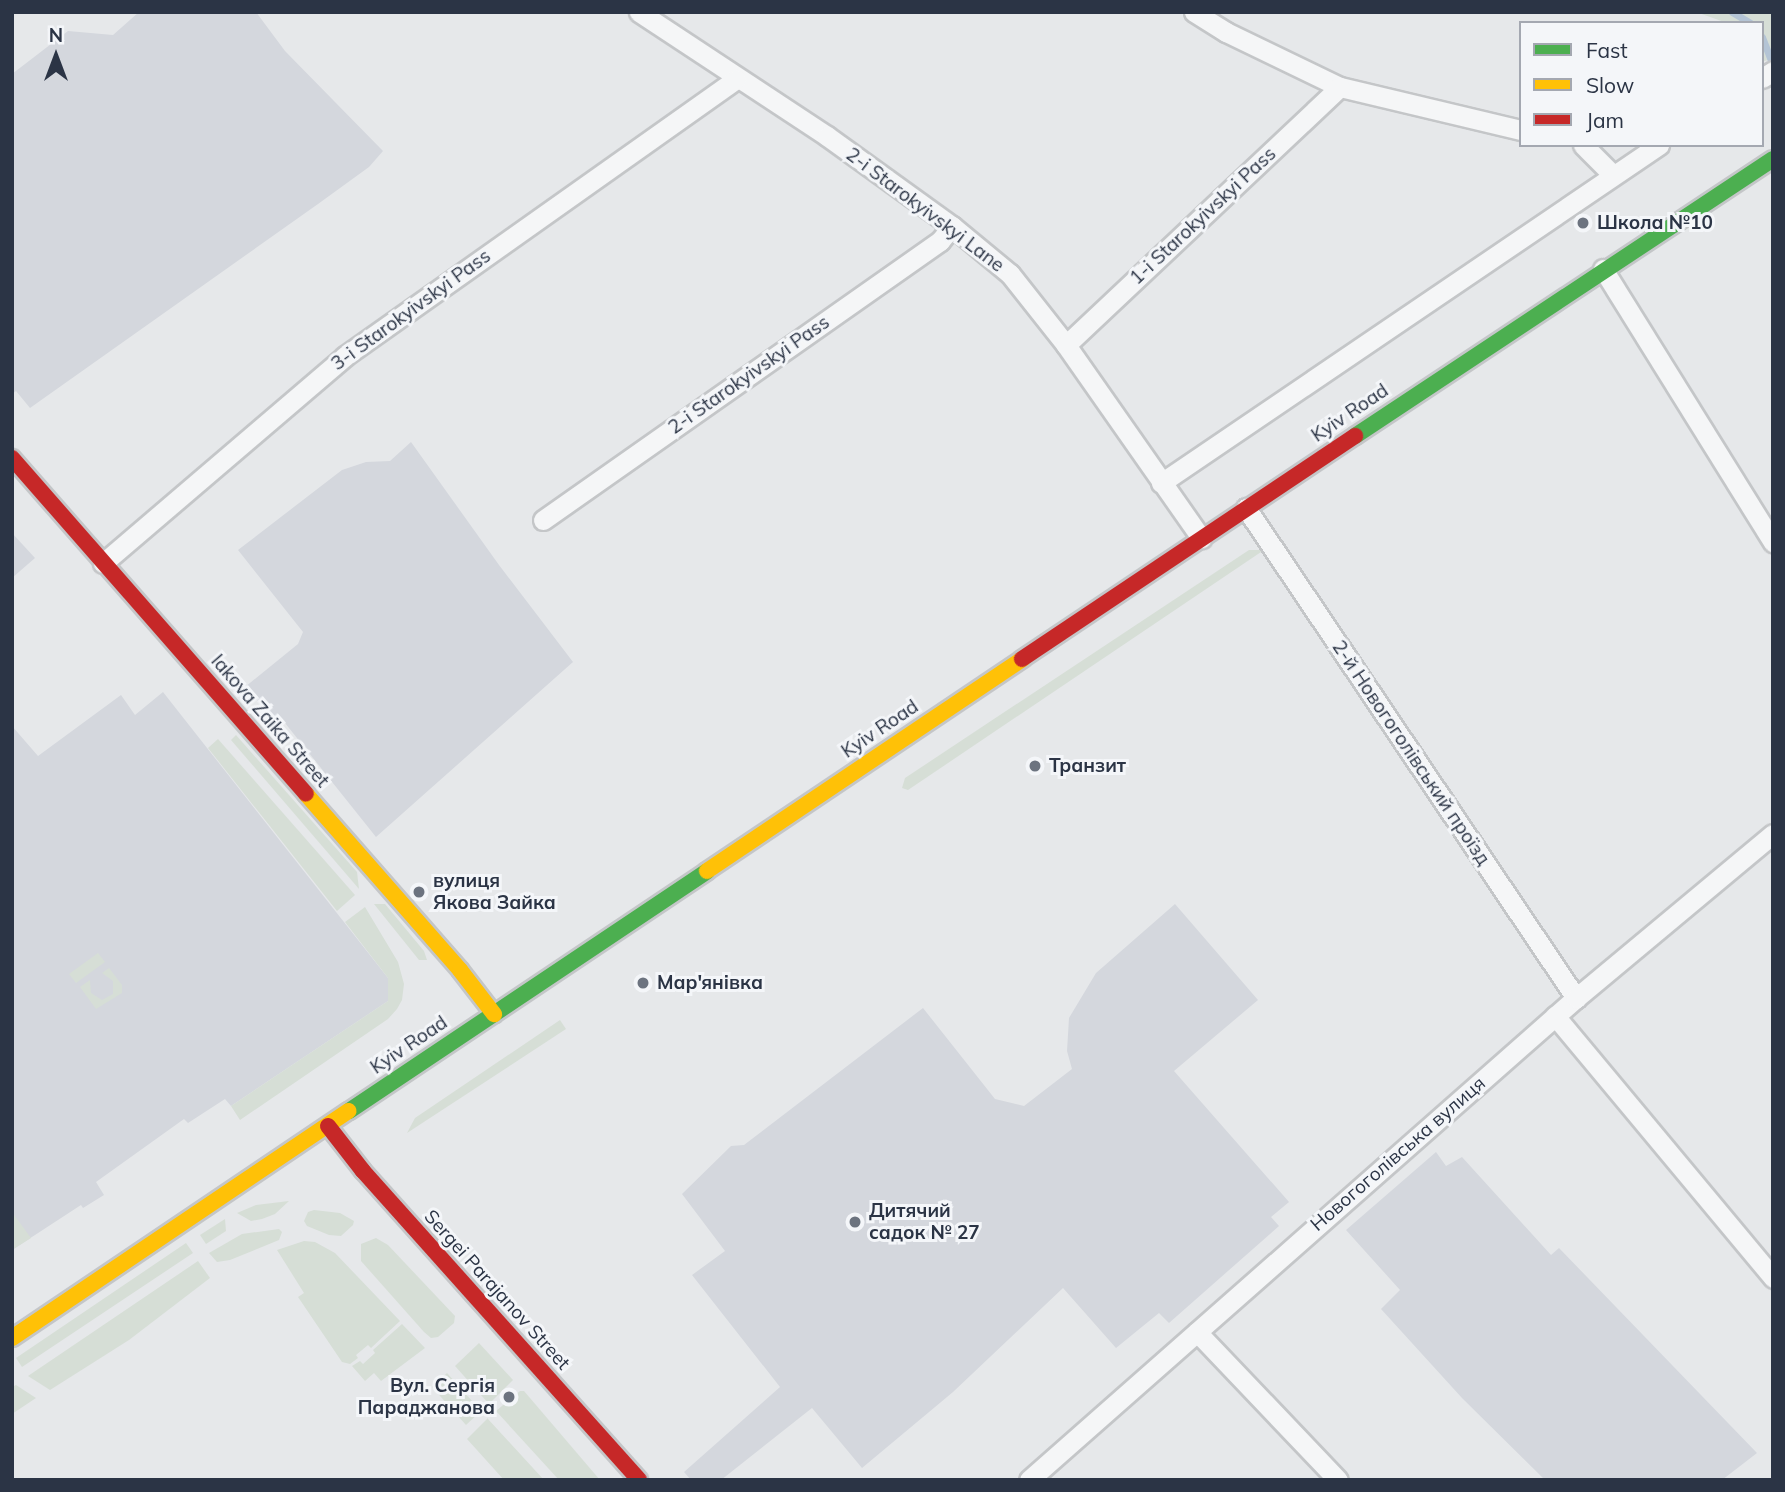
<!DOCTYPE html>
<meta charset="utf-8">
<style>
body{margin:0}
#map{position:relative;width:1785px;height:1492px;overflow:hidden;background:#e6e8ea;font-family:Mulish,sans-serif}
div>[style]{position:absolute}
.built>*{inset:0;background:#d4d7dd}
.green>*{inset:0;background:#d6ded6}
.stream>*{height:7px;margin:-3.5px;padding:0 3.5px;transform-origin:3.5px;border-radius:3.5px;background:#b4c4d5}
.roads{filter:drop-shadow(2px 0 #c4c6c8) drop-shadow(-2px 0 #c4c6c8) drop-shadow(0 2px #c4c6c8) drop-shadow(0 -2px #c4c6c8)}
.street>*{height:19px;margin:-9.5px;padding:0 9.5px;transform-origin:9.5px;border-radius:9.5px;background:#f5f6f7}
.fast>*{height:16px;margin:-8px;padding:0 8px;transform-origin:8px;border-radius:8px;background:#4caf50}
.slow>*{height:16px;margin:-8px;padding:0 8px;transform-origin:8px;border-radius:8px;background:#ffc107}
.jam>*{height:16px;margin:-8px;padding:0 8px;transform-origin:8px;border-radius:8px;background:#c62828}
.dots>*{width:19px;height:19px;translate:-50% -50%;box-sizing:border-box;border:4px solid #f4f6f9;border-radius:50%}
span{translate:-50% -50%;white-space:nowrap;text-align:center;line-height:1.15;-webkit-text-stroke:6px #f4f6f9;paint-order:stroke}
.street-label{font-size:19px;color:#2b3445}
.poi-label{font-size:19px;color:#2b3445;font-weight:700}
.left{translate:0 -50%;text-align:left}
.right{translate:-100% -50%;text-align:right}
.frame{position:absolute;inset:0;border:14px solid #2b3445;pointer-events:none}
.legend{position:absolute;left:1519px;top:21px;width:245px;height:126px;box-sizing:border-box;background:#f4f6f9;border:2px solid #a4a8b1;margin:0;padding:9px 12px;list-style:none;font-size:21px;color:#2b3445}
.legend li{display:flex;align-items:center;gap:14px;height:35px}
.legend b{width:35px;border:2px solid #a4a8b1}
.north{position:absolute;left:21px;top:21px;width:70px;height:70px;-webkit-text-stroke:5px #f4f6f9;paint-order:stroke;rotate:0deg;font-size:19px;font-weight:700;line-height:28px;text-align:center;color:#2b3445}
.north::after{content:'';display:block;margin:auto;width:24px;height:32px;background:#2b3445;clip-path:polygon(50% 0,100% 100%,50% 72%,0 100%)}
</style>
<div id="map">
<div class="built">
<div style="clip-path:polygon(139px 12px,256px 12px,285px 51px,383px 151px,369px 167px,318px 204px,30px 408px,16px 391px,12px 394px,12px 74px,68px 31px,113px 35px)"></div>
<div style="clip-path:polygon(411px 442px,499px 565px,573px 662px,376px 837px,285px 723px,278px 724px,245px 687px,298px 644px,303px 632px,238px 550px,342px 470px,366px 462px,390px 461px)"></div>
<div style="clip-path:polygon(12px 533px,35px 558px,12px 578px)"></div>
<div style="clip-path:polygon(163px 692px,388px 978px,388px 1001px,231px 1106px,225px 1099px,188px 1123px,184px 1119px,96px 1182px,104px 1195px,83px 1208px,81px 1205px,12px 1250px,12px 726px,38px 756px,121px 695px,135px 715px)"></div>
<div style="clip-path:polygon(1175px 904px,1258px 1000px,1174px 1071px,1289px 1202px,1271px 1217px,1279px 1226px,1169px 1323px,1159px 1313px,1116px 1348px,1063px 1288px,953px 1392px,862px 1468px,812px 1408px,721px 1480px,691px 1480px,684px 1472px,780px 1387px,692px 1275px,725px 1251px,682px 1194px,731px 1146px,744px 1145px,923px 1008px,995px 1099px,1024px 1106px,1072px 1069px,1067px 1051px,1069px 1018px,1096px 973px)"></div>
<div style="clip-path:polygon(1436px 1152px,1446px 1166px,1462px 1157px,1551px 1255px,1559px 1248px,1757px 1453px,1722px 1480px,1545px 1480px,1462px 1398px,1381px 1309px,1400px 1290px,1346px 1230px)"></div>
</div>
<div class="green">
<div style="clip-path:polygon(1696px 12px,1773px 12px,1773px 59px,1764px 61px,1762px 23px,1727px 23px)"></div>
<div style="clip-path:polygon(1249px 550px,1264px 550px,908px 790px,902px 788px,905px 778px)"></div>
<div style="clip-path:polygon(236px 735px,357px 872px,359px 889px,231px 740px)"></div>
<div style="clip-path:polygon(218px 739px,355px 895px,337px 911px,208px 748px)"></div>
<div style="clip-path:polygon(374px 904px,385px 904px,424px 951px,427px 960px,419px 960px)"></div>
<div style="clip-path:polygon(365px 907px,398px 962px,404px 984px,402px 1000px,397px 1009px,388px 1019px,240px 1120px,231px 1106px,388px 1001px,388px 978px,345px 922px)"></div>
<div style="clip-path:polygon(98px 953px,105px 962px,76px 983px,69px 974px)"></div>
<div style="clip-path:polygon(109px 968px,122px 985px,122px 993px,96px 1009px,80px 987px,90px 980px,91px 993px,102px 1000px,113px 994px,113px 981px,102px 973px)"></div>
<div style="clip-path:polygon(560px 1020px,566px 1029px,407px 1133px,415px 1118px)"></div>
<div style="clip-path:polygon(289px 1201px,275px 1214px,262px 1219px,251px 1221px,237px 1213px,256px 1205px)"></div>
<div style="clip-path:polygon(314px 1210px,340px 1213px,354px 1221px,353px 1225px,341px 1236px,329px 1235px,307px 1226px,304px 1221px,308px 1212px)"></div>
<div style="clip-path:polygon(12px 1212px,31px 1238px,12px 1250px)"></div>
<div style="clip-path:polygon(225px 1219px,226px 1231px,206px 1244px,200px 1235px)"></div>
<div style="clip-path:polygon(279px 1229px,282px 1232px,279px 1240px,230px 1260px,217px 1262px,209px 1253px,242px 1234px)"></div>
<div style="clip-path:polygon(376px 1238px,388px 1245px,455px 1316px,454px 1323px,438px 1337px,431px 1338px,424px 1332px,361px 1261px,361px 1244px)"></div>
<div style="clip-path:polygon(304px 1241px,315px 1242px,335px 1253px,400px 1321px,371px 1348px,368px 1345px,356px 1355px,358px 1358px,350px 1364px,342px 1362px,298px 1297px,304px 1293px,277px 1250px)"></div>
<div style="clip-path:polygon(186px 1243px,193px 1253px,22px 1367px,16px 1358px)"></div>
<div style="clip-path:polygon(198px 1261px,210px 1278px,129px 1340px,50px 1390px,28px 1376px)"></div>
<div style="clip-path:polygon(402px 1324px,425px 1348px,381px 1381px,374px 1373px,365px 1381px,352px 1366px,360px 1361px,363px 1364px,375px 1353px,373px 1350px)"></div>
<div style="clip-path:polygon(479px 1343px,513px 1380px,489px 1404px,455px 1366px)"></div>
<div style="clip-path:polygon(447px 1373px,481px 1411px,466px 1425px,432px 1387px)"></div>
<div style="clip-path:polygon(16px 1385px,36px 1398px,12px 1414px,12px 1387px)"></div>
<div style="clip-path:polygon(520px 1391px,524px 1391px,600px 1480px,559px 1480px,496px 1411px)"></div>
<div style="clip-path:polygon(488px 1418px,488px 1419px,544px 1480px,504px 1480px,467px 1439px)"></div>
</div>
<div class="stream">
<div style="left:1732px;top:12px;width:21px;rotate:31deg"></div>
<div style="left:1762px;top:37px;width:26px;rotate:69deg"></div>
</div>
<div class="roads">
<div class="street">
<div style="left:639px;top:12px;width:225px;rotate:33.4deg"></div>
<div style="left:827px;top:136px;width:154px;rotate:35.8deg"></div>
<div style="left:952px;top:226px;width:75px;rotate:39.6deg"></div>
<div style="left:1010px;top:274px;width:90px;rotate:51.7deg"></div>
<div style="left:1066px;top:345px;width:236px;rotate:55deg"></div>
<div style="left:1194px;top:12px;width:38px;rotate:32deg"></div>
<div style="left:1226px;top:32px;width:127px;rotate:25.8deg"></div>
<div style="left:1340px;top:87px;width:186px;rotate:13.4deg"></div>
<div style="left:1762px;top:78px;width:13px;rotate:-32deg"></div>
<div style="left:1583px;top:145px;width:42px;rotate:45deg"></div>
<div style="left:1603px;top:269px;width:322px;rotate:58.1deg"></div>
<div style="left:1066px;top:345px;width:376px;rotate:-43.3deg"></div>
<div style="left:1161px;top:483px;width:602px;rotate:-34.17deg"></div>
<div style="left:1246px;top:508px;width:591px;rotate:56.04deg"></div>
<div style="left:543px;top:520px;width:485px;rotate:-35.1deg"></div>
<div style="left:940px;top:241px;width:19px;rotate:-51deg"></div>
<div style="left:103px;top:563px;width:318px;rotate:-40.5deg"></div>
<div style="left:345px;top:356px;width:479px;rotate:-35.3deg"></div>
<div style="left:1555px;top:1016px;width:341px;rotate:50.2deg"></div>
<div style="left:1197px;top:1332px;width:204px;rotate:46.4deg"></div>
<div style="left:1029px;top:1480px;width:729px;rotate:-41.39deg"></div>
<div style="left:1576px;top:998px;width:256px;rotate:-39.8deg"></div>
</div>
<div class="fast">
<div style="left:1355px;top:436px;width:501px;rotate:-33.53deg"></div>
<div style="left:349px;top:1111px;width:431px;rotate:-33.8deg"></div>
</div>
<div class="slow">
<div style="left:306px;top:794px;width:234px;rotate:48.8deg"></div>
<div style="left:460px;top:970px;width:56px;rotate:52.3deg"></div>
<div style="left:707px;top:871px;width:380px;rotate:-33.9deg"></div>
<div style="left:12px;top:1338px;width:406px;rotate:-34deg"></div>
</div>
<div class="jam">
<div style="left:12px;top:458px;width:446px;rotate:48.8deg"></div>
<div style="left:1022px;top:659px;width:401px;rotate:-33.8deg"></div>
<div style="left:328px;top:1126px;width:57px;rotate:52.1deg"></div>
<div style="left:363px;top:1171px;width:414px;rotate:48.2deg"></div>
</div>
</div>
<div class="dots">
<div style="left:1583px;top:223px;background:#6c737f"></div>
<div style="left:1035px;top:766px;background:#6c737f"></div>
<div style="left:419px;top:892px;background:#6c737f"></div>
<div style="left:643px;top:983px;background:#6c737f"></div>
<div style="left:855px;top:1222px;background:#6c737f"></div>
<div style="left:509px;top:1397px;background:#6c737f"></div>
</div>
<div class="street-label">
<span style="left:925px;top:210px;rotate:37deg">2-i Starokyivskyi Lane</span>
<span style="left:1203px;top:216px;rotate:-43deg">1-i Starokyivskyi Pass</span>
<span style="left:411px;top:310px;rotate:-36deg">3-i Starokyivskyi Pass</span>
<span style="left:749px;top:375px;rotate:-35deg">2-i Starokyivskyi Pass</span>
<span style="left:1350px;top:413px;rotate:-34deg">Kyiv Road</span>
<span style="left:270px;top:721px;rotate:49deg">Iakova Zaika Street</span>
<span style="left:880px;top:729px;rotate:-34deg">Kyiv Road</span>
<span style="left:1411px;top:753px;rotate:56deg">2-й Новогоголівський проїзд</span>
<span style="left:409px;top:1045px;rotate:-34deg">Kyiv Road</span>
<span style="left:1398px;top:1154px;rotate:-41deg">Новогоголівська вулиця</span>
<span style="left:497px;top:1290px;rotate:48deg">Sergei Parajanov Street</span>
</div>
<div class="poi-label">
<span class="left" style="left:1597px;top:223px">Школа №10</span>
<span class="left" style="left:1049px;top:766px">Транзит</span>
<span class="left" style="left:433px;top:892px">вулиця<br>Якова Зайка</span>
<span class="left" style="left:657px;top:983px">Мар'янівка</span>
<span class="left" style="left:869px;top:1222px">Дитячий<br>садок № 27</span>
<span class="right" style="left:495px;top:1397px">Вул. Сергія<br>Параджанова</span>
</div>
<div class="frame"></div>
<ul class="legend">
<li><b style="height:9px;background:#4caf50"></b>Fast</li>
<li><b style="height:9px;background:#ffc107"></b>Slow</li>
<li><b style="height:9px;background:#c62828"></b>Jam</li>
</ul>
<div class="north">N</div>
</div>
